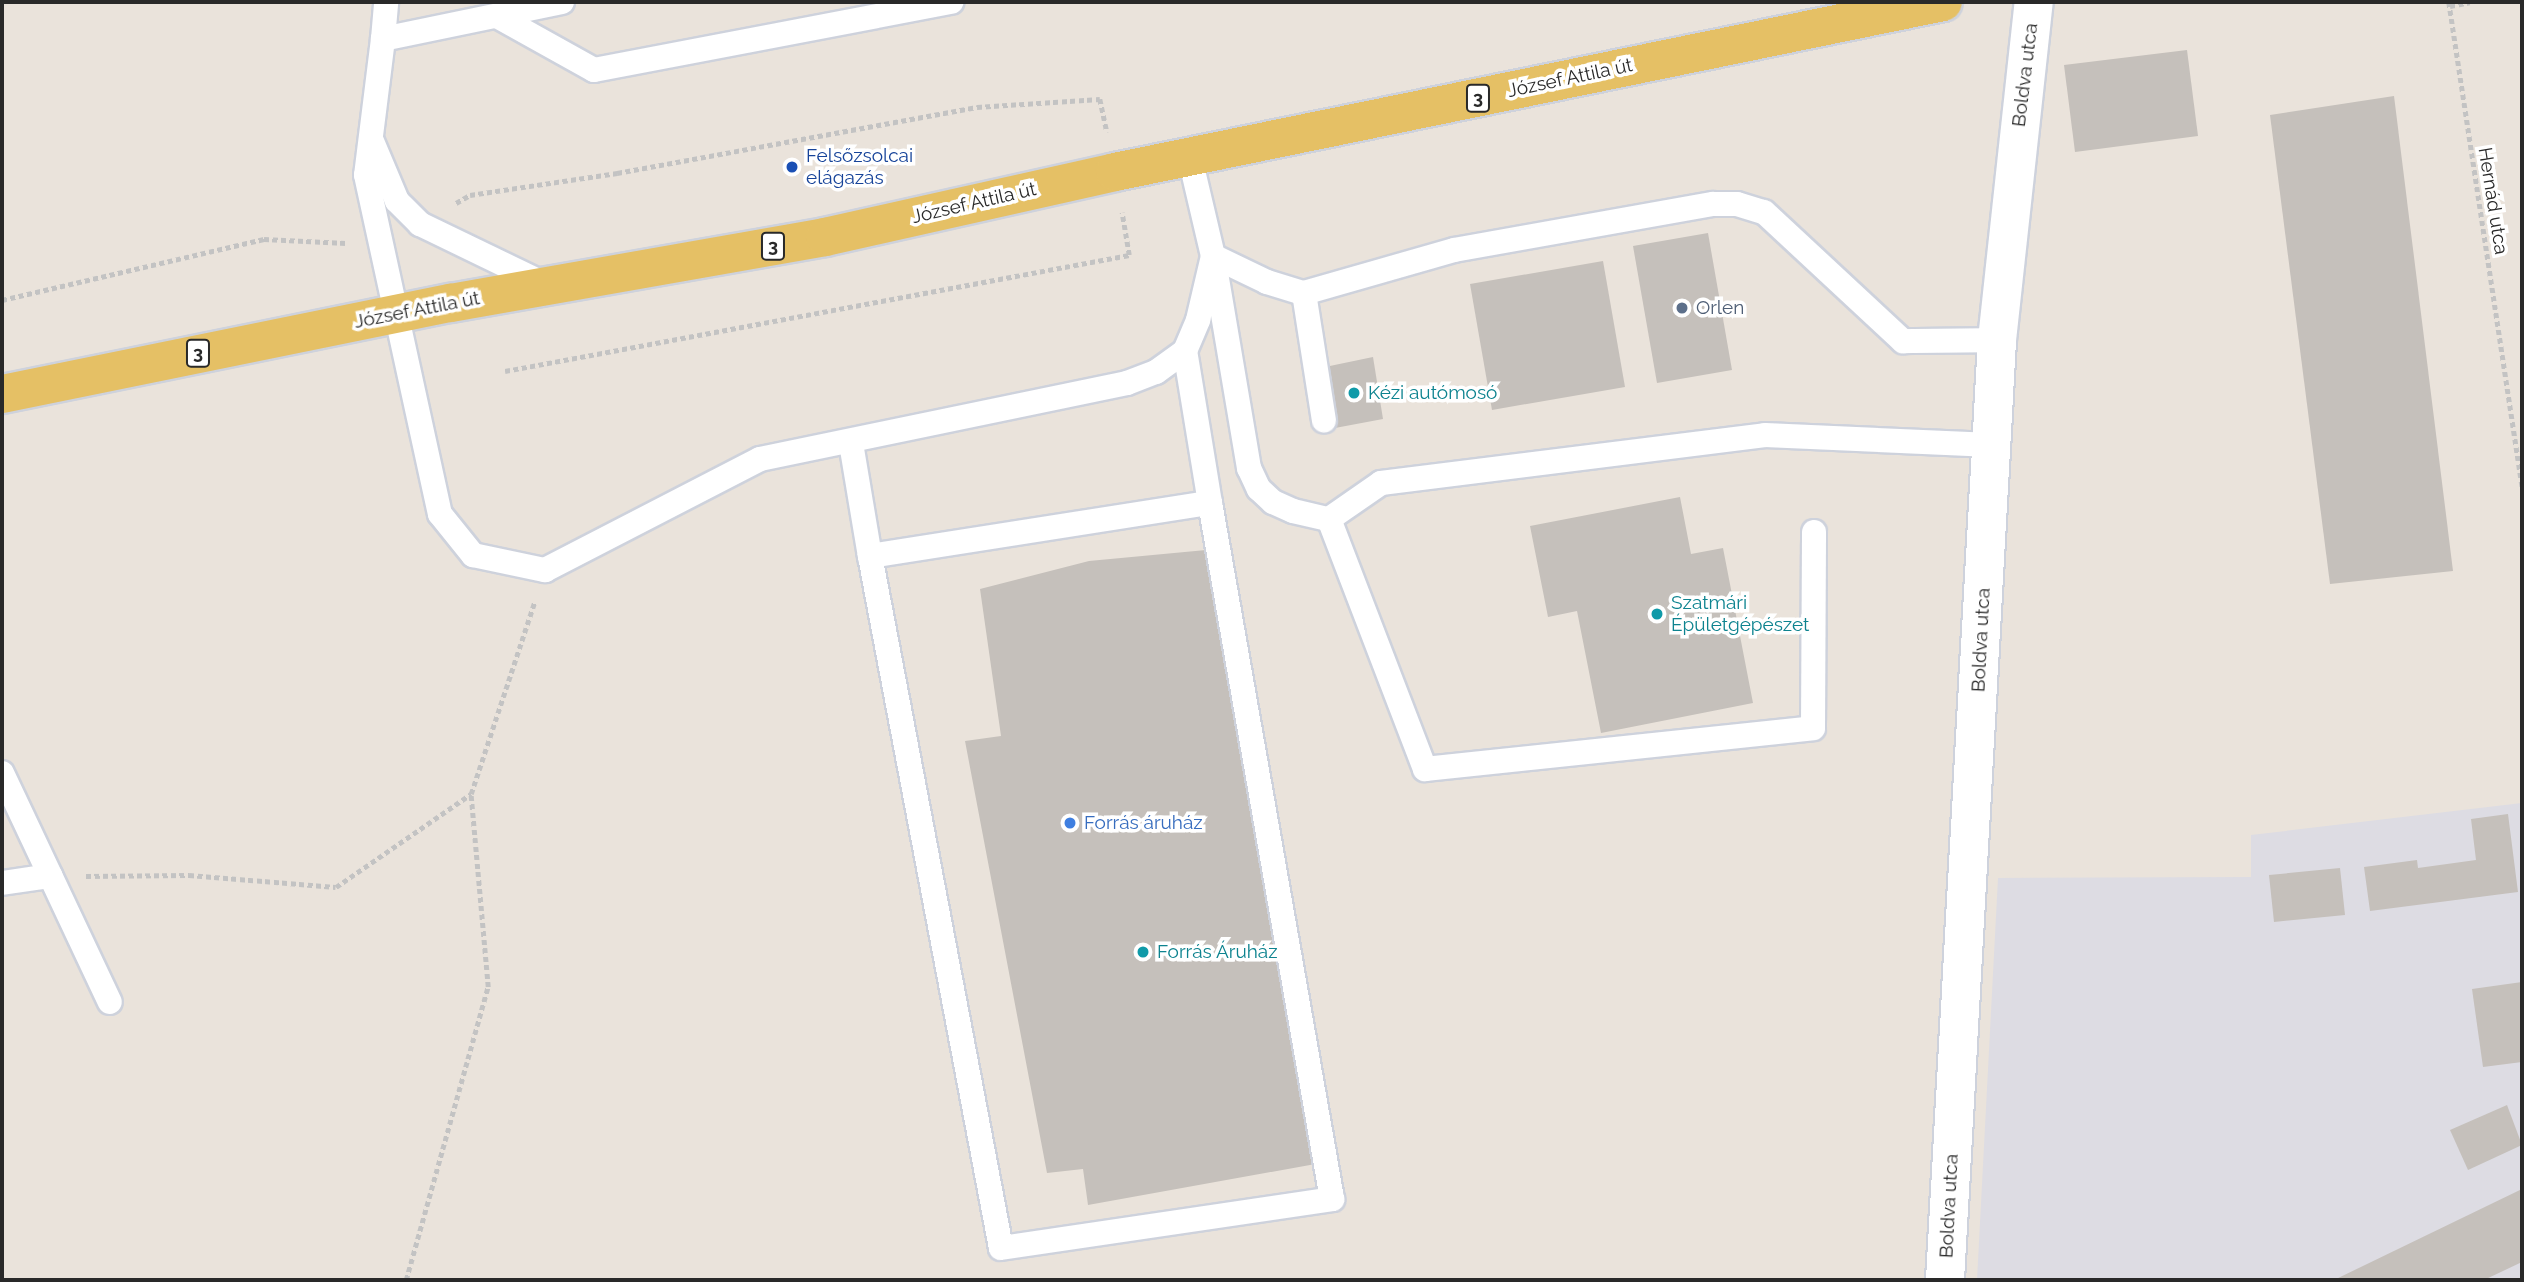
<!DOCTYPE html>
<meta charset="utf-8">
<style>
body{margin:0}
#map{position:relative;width:2524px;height:1282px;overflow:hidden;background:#eae3db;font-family:Raleway,sans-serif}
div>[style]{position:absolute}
.industrial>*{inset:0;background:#dddce3}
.building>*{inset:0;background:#c5c0bb}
.path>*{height:4.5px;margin-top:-2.25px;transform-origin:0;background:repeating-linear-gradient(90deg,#c3c3c3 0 5px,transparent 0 8.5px)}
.roads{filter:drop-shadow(2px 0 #ced2dc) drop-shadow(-2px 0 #ced2dc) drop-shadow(0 2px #ced2dc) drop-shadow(0 -2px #ced2dc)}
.lane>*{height:24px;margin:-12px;padding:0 12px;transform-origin:12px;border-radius:12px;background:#fff}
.street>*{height:38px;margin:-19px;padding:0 19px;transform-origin:19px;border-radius:19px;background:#fff}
.primary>*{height:38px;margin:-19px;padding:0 19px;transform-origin:19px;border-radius:19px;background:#e5c065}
.dots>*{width:19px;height:19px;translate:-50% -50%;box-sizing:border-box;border:4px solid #fff;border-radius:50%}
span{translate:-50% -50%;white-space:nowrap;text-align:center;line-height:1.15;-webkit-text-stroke:7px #fff;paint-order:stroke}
.shield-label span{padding:2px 5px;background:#fff;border:2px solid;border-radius:5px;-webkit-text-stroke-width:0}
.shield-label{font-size:18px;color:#292929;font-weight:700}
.street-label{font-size:19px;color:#292929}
.transit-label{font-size:19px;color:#164399}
.left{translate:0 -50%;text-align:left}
.service-label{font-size:19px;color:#4e5e75}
.culture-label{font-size:19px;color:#0d838f}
.shop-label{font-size:19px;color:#366cbe}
.frame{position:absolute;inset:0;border:4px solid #292929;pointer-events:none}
</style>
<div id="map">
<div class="industrial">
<div style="clip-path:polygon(2522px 803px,2522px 1280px,1977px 1280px,1998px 878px,2251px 877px,2251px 835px)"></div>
</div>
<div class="building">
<div style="clip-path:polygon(2187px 50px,2198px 136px,2075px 152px,2064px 65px)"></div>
<div style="clip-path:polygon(2394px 96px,2453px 571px,2330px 584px,2270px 115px)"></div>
<div style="clip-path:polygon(1708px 233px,1732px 370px,1657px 383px,1633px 246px)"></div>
<div style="clip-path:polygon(1603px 261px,1625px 387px,1492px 410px,1470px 284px)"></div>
<div style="clip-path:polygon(1373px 357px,1383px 419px,1335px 428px,1325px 367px)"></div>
<div style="clip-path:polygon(1680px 497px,1691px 554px,1723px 548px,1753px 703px,1601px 733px,1577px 611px,1548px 617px,1530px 526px)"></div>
<div style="clip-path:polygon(1206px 550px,1321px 1163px,1088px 1205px,1083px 1169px,1047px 1173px,965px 741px,1001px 736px,980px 589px,1089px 561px)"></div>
<div style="clip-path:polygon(2508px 814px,2518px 892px,2370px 911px,2364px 867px,2417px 860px,2418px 868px,2476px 860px,2471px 819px)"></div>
<div style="clip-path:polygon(2340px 868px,2345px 915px,2274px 922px,2269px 875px)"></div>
<div style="clip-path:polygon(2522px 982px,2522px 1062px,2483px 1067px,2472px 989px)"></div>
<div style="clip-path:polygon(2507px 1105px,2522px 1145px,2468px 1170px,2450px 1130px)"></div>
<div style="clip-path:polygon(2522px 1189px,2522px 1262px,2484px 1280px,2334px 1280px)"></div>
</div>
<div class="path">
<div style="left:2449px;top:2px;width:490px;rotate:81.4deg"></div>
<div style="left:2450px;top:6px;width:20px;rotate:-11deg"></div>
<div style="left:456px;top:203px;width:16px;rotate:-30deg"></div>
<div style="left:470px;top:195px;width:149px;rotate:-8.5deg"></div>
<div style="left:617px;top:173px;width:366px;rotate:-10.4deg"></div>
<div style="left:977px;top:107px;width:123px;rotate:-3.7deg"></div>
<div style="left:1100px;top:99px;width:34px;rotate:78deg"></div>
<div style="left:2px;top:300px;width:269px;rotate:-13.1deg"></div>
<div style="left:264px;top:239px;width:82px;rotate:2.8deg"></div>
<div style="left:505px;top:371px;width:635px;rotate:-10.53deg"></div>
<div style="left:1129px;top:255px;width:43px;rotate:-99.5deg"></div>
<div style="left:86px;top:876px;width:103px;rotate:-0.6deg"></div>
<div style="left:189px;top:875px;width:147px;rotate:4.7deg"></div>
<div style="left:336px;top:887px;width:164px;rotate:-34.6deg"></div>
<div style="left:471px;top:794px;width:203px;rotate:-71.7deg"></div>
<div style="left:406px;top:1280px;width:304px;rotate:-74.4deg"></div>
<div style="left:488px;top:987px;width:193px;rotate:-95.1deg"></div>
</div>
<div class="roads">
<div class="lane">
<div style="left:562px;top:2px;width:183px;rotate:168.3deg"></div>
<div style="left:383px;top:39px;width:137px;rotate:97.1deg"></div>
<div style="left:366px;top:175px;width:347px;rotate:77.7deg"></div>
<div style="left:440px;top:514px;width:53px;rotate:51.2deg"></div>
<div style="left:473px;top:555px;width:74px;rotate:11.8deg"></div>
<div style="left:545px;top:570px;width:242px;rotate:-27.3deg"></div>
<div style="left:760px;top:459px;width:375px;rotate:-11.7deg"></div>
<div style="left:1127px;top:383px;width:31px;rotate:-21deg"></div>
<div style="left:1156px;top:372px;width:36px;rotate:-36deg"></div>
<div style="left:1185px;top:351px;width:34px;rotate:-67deg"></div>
<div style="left:1198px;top:320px;width:66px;rotate:-76.8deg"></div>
<div style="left:497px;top:16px;width:111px;rotate:29.1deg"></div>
<div style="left:594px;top:70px;width:364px;rotate:-10.8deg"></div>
<div style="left:383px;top:39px;width:37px;rotate:-85deg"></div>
<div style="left:371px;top:139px;width:67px;rotate:67.2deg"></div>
<div style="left:397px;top:201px;width:33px;rotate:45deg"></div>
<div style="left:420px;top:224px;width:140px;rotate:25.8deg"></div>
<div style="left:1190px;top:158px;width:101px;rotate:76.8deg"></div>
<div style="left:1213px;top:256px;width:60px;rotate:25.7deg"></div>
<div style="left:1267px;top:282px;width:39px;rotate:17deg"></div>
<div style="left:1304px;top:293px;width:156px;rotate:-16deg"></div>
<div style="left:1454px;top:250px;width:263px;rotate:-10.1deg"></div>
<div style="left:1713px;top:204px;width:24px"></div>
<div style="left:1737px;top:204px;width:28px;rotate:17deg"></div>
<div style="left:1764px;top:212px;width:190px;rotate:42.9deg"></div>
<div style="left:1903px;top:341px;width:94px;rotate:-0.6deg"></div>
<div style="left:1215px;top:267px;width:204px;rotate:80.4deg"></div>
<div style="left:1249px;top:468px;width:23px;rotate:65deg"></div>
<div style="left:1259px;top:489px;width:19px;rotate:43deg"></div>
<div style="left:1273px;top:502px;width:22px;rotate:24deg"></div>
<div style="left:1293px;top:511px;width:37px;rotate:13deg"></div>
<div style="left:1329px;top:519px;width:63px;rotate:-34.7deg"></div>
<div style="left:1381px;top:483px;width:387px;rotate:-7.1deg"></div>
<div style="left:1765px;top:435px;width:227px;rotate:2.5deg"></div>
<div style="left:1304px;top:293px;width:129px;rotate:81.1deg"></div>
<div style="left:851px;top:443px;width:115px;rotate:80.5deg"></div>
<div style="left:870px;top:556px;width:344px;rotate:-8.9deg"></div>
<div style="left:1210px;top:503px;width:154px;rotate:-99.3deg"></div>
<div style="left:1329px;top:519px;width:268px;rotate:69deg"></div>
<div style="left:1425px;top:769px;width:390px;rotate:-6deg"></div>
<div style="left:1813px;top:728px;width:196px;rotate:-89.7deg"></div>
<div style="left:870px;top:556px;width:704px;rotate:79.28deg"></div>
<div style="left:1001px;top:1248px;width:335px;rotate:-8.4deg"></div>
<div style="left:1332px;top:1199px;width:707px;rotate:-99.94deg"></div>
<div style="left:2px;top:773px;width:253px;rotate:64.8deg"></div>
<div style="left:2px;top:883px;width:49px;rotate:-8.3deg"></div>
</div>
<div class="street">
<div style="left:1945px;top:1280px;width:941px;rotate:-86.83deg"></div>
<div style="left:1997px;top:340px;width:340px;rotate:-83.8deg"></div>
</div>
<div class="primary">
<div style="left:2px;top:394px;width:458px;rotate:-11.5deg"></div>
<div style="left:451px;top:303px;width:380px;rotate:-10deg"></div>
<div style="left:825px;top:237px;width:297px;rotate:-12.6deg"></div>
<div style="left:1115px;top:172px;width:845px;rotate:-11.6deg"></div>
</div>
</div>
<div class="dots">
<div style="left:792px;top:167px;background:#1a4fb4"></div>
<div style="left:1682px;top:308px;background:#5c6f8a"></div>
<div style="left:1354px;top:393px;background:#0f9aa8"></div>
<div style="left:1657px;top:614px;background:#0f9aa8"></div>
<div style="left:1070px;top:823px;background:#3f7fe0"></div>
<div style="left:1143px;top:952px;background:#0f9aa8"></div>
</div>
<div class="shield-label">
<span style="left:1478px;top:98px">3</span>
<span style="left:773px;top:246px">3</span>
<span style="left:198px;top:353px">3</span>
</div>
<div class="street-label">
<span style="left:2025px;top:75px;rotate:-83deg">Boldva utca</span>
<span style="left:1570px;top:78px;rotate:-12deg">József Attila út</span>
<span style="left:2493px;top:201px;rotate:81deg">Hernád utca</span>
<span style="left:974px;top:203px;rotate:-13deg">József Attila út</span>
<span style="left:417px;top:310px;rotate:-11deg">József Attila út</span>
<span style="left:1981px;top:640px;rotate:-87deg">Boldva utca</span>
<span style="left:1949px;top:1206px;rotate:-87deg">Boldva utca</span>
</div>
<div class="transit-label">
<span class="left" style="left:806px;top:167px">Felsőzsolcai<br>elágazás</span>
</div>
<div class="service-label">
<span class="left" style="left:1696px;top:308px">Orlen</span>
</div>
<div class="culture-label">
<span class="left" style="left:1368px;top:393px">Kézi autómosó</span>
<span class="left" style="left:1671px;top:614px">Szatmári<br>Épületgépészet</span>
<span class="left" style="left:1157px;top:952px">Forrás Áruház</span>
</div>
<div class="shop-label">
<span class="left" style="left:1084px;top:823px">Forrás áruház</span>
</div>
<div class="frame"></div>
</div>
